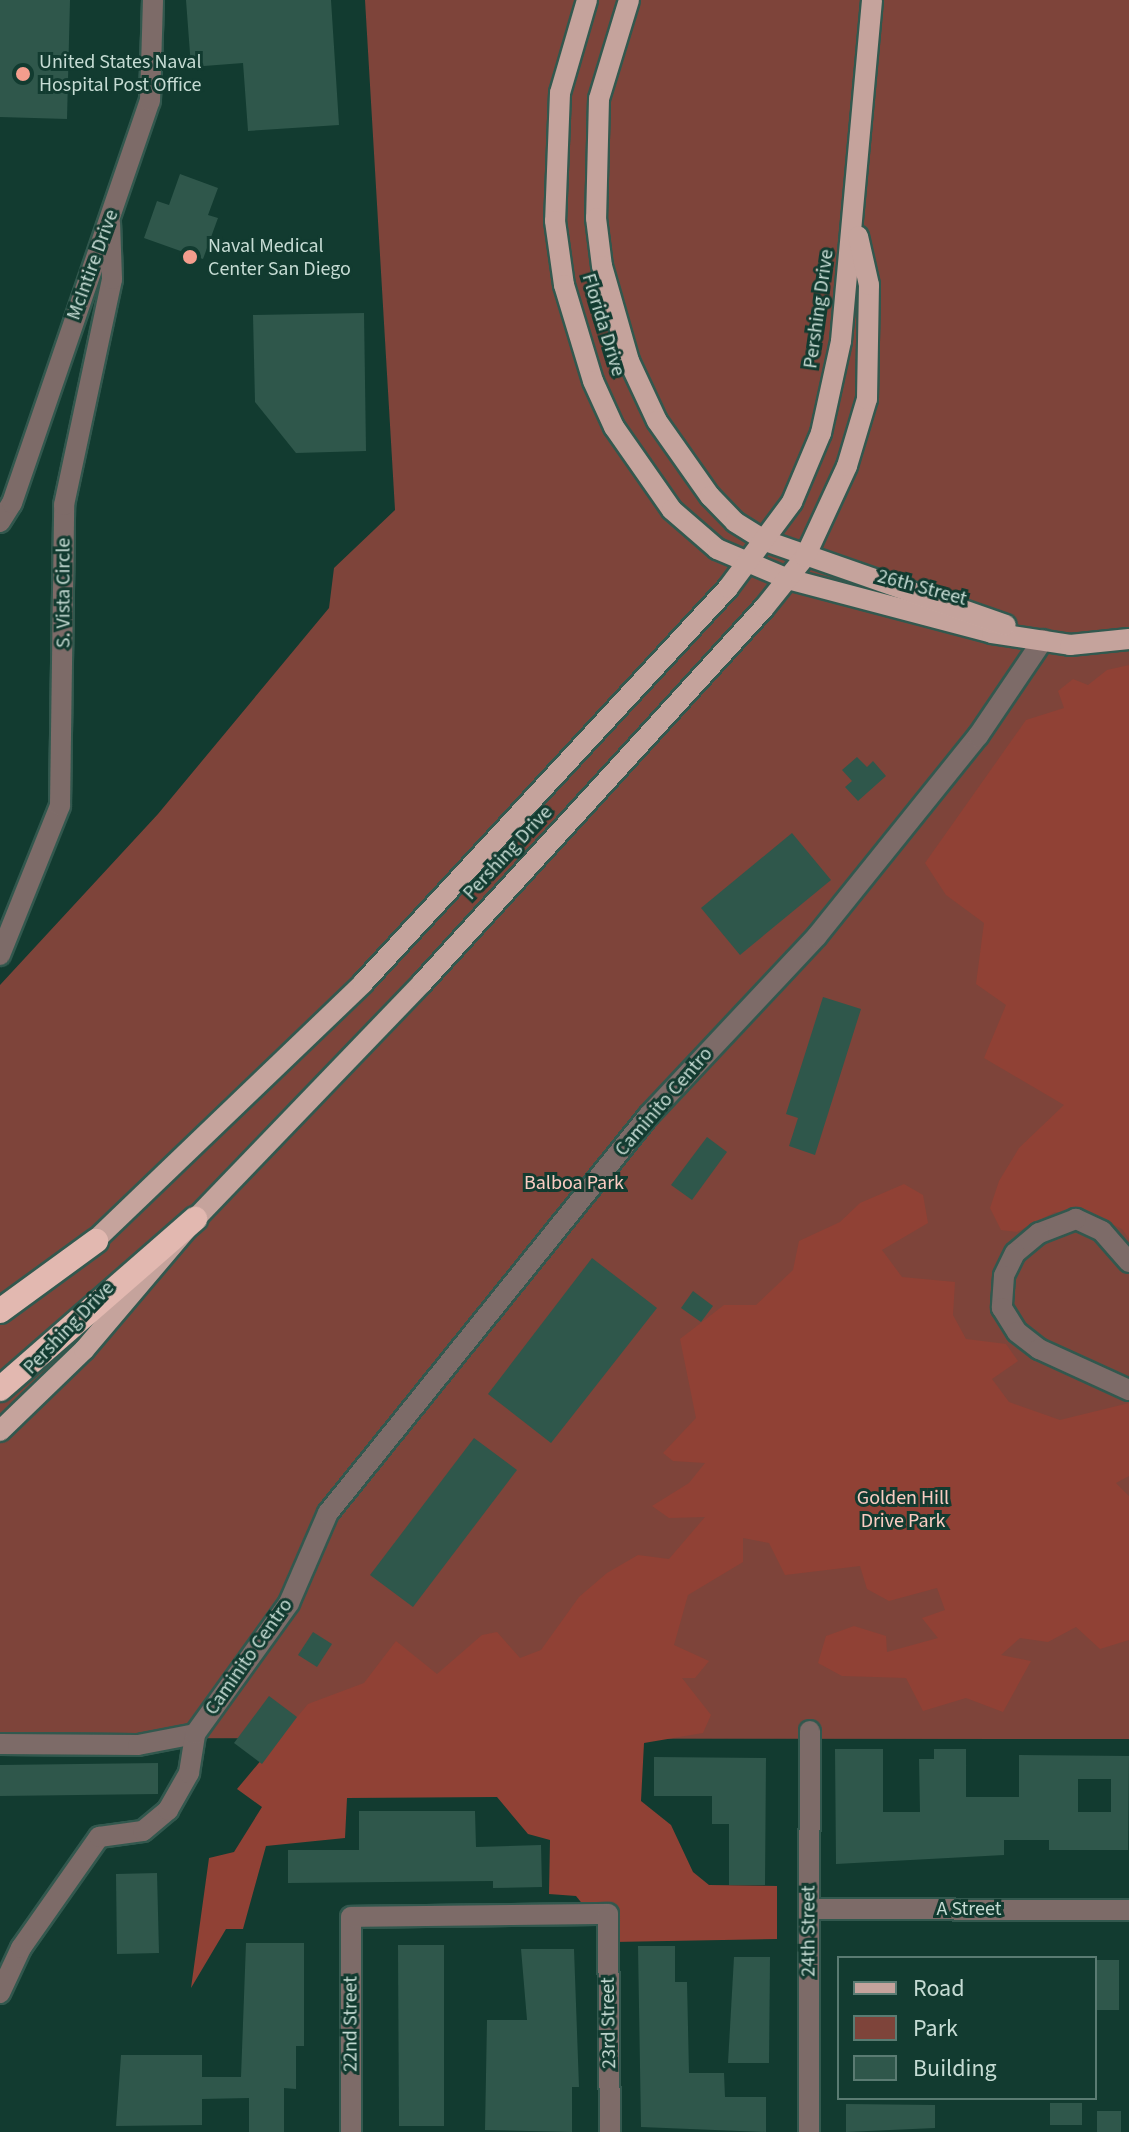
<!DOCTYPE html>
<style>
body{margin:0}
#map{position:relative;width:1129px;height:2132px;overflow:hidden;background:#123b30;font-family:"Source Sans 3",sans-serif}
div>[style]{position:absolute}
.green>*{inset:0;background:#7e443a}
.forest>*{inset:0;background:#904135}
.building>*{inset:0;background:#2f574b}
.roads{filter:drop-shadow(2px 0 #32584e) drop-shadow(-2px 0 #32584e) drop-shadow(0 2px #32584e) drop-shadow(0 -2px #32584e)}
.minor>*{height:20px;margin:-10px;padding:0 10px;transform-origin:10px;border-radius:10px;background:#7d6b68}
.major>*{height:20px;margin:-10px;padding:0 10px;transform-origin:10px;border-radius:10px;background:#c5a39c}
.highway>*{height:24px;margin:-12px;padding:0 12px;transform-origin:12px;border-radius:12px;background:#e2b8b0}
.dots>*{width:22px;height:22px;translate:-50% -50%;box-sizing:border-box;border:4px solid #123b30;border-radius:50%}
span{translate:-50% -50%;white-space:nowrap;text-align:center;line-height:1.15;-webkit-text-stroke:6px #123b30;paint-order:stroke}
.poi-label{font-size:20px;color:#c6dcd4}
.left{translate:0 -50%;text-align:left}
.street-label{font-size:20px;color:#c6dcd4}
.park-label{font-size:20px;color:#fbccc2}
.legend{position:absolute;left:837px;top:1956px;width:260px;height:144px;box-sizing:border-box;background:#123b30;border:2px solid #5a7b72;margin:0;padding:10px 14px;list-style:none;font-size:24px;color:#c6dcd4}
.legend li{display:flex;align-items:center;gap:16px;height:40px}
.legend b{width:40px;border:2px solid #5a7b72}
</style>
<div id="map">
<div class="green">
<div style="clip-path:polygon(365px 0,1129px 0,1129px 1739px,0 1738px,0 985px,158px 814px,329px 608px,334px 568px,395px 510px)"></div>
</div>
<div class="forest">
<div style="clip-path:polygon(1129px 665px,1129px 1239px,1122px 1229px,1086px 1212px,1055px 1212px,1017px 1232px,1001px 1230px,990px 1208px,999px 1181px,1019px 1148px,1064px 1105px,984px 1058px,1006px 1005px,976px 984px,984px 923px,946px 895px,925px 863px,1026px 720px,1064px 708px,1058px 691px,1073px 679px,1088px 685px,1107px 670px)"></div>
<div style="clip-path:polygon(904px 1184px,923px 1195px,928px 1223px,882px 1250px,902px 1277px,955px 1282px,953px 1315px,966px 1339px,1006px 1344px,1018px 1361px,992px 1379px,1009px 1402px,1060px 1420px,1129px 1403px,1129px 1476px,1116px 1483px,1129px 1496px,1129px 1640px,1100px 1649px,1076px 1627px,1048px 1642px,1020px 1638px,1001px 1655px,1031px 1661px,1003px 1712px,966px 1698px,923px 1711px,906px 1678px,842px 1676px,818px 1663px,826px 1636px,854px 1626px,886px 1636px,887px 1652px,938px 1638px,922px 1618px,945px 1610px,937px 1588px,889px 1601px,867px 1589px,860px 1566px,785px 1575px,769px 1543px,743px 1538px,743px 1562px,688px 1595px,674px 1645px,709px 1661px,695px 1678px,682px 1678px,711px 1715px,703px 1733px,644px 1743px,641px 1801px,671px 1825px,693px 1872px,709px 1885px,777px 1886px,777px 1939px,613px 1942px,576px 1896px,549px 1894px,550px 1840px,528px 1834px,497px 1797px,347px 1798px,345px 1838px,266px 1846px,243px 1929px,226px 1929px,191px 1988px,209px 1858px,234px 1852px,262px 1807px,237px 1789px,308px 1704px,364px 1683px,396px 1641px,437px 1674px,482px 1635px,497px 1632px,520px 1658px,541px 1650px,579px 1597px,607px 1573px,638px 1555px,669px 1559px,705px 1517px,669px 1518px,652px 1506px,689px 1483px,705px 1463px,673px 1461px,663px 1453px,696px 1418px,680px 1339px,724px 1305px,756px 1305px,793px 1270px,799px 1241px,840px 1222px,860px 1203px)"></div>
</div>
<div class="building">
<div style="clip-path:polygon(0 0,70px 0,67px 119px,0 117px)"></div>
<div style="clip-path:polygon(186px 0,331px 0,339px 125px,248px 131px,243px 63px,191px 67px)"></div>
<div style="clip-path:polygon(180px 174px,218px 188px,208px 215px,218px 218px,203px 259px,144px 238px,157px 201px,169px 205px)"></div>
<div style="clip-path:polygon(364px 313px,366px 451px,296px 453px,255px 402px,253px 315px)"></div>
<div style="clip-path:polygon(857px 757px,867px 767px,873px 761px,886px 776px,858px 801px,845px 787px,852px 781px,842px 770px)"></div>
<div style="clip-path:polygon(792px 833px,831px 880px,740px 955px,701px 908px)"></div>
<div style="clip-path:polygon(823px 997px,861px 1009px,815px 1155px,789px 1146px,798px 1118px,786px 1114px)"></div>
<div style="clip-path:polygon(707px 1137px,727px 1152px,692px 1200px,671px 1185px)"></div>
<div style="clip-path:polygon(592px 1258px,657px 1308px,551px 1443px,488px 1394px)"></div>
<div style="clip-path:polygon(693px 1291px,713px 1306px,701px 1322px,681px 1308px)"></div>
<div style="clip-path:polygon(474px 1438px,517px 1470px,413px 1607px,370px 1575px)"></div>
<div style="clip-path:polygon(313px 1632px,332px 1644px,317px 1667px,298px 1655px)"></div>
<div style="clip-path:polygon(269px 1696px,297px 1717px,262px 1764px,234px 1743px)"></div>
<div style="clip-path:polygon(evenodd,835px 1749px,883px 1749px,883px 1812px,920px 1812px,919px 1759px,934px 1759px,934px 1749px,966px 1749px,966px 1797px,1019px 1797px,1019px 1755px,1129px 1756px,1128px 1850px,1049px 1850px,1049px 1840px,1004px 1840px,1004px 1855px,836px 1864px,835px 1749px,1078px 1779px,1111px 1779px,1111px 1812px,1078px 1812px,1078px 1779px)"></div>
<div style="clip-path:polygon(654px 1757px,766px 1758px,765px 1885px,729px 1885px,729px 1824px,712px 1824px,712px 1796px,654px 1796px)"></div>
<div style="clip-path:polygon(158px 1763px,158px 1794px,0 1796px,0 1765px)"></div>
<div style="clip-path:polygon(359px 1811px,475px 1811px,476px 1847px,541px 1845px,542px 1887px,493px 1888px,493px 1881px,288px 1883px,288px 1850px,359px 1850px)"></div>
<div style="clip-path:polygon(157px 1873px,159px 1953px,117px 1954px,116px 1874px)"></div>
<div style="clip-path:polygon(246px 1943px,304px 1943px,304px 2046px,296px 2046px,296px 2089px,284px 2088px,284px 2132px,249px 2132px,249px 2098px,202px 2099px,202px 2125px,116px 2126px,121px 2055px,202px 2055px,202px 2077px,241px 2077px)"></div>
<div style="clip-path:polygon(398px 1945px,444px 1945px,444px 2126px,399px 2126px)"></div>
<div style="clip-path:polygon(638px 1946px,675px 1946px,675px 1982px,687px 1982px,689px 2073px,724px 2073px,725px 2097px,766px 2097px,766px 2132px,641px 2127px)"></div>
<div style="clip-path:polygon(521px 1949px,574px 1949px,579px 2087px,572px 2087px,572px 2132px,485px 2130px,487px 2020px,527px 2020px)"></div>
<div style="clip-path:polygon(734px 1957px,770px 1957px,769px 2063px,728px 2063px)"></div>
<div style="clip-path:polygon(1095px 1960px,1119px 1960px,1119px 2010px,1095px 2010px)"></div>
<div style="clip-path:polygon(1050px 2103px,1082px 2103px,1082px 2125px,1050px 2125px)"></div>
<div style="clip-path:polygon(846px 2104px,935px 2105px,935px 2128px,846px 2132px)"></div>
<div style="clip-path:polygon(1097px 2111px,1121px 2111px,1121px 2132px,1097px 2132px)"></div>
</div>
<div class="roads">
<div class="minor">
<div style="left:0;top:522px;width:22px;rotate:-58deg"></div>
<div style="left:12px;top:503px;width:425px;rotate:-71.1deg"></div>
<div style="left:150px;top:101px;width:101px;rotate:-88.3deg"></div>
<div style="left:0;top:955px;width:161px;rotate:-68.1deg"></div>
<div style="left:60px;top:806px;width:301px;rotate:-89.2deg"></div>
<div style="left:64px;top:505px;width:231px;rotate:-78deg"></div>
<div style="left:112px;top:279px;width:56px;rotate:-92deg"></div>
<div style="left:1129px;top:1262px;width:41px;rotate:-131.1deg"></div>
<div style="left:1102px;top:1231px;width:29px;rotate:-155deg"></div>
<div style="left:1076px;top:1219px;width:40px;rotate:159deg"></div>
<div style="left:1039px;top:1233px;width:31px;rotate:140deg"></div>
<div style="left:1015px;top:1253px;width:25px;rotate:116deg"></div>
<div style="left:1004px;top:1276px;width:32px;rotate:94deg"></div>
<div style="left:1002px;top:1308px;width:28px;rotate:58deg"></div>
<div style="left:1017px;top:1332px;width:28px;rotate:38deg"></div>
<div style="left:1039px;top:1349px;width:99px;rotate:24.5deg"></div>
<div style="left:0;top:1744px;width:138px;rotate:0.4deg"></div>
<div style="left:138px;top:1745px;width:58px;rotate:-10.9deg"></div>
<div style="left:809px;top:1909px;width:320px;rotate:0.2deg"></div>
<div style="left:0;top:1993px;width:50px;rotate:-65deg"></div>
<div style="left:21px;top:1948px;width:136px;rotate:-54.9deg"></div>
<div style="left:99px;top:1837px;width:44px;rotate:-7.8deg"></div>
<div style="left:143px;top:1831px;width:33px;rotate:-40deg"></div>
<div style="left:168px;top:1810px;width:43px;rotate:-60.4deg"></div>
<div style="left:189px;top:1773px;width:39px;rotate:-81deg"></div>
<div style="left:195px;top:1734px;width:161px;rotate:-54.3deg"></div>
<div style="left:289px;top:1603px;width:98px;rotate:-66.6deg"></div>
<div style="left:328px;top:1513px;width:511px;rotate:-51.11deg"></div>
<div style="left:649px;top:1115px;width:245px;rotate:-46.8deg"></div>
<div style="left:817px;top:936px;width:257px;rotate:-51.2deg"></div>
<div style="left:978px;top:736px;width:116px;rotate:-55.9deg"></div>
<div style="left:351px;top:2132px;width:215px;rotate:-90deg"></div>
<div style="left:351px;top:1917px;width:257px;rotate:-0.7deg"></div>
<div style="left:608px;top:1914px;width:218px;rotate:89.5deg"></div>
<div style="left:809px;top:2132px;width:401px;rotate:-89.9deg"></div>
</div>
<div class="major">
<div style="left:587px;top:0;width:97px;rotate:106.2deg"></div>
<div style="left:560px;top:93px;width:128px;rotate:92.2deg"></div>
<div style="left:555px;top:221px;width:65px;rotate:82deg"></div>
<div style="left:564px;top:285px;width:100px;rotate:73.2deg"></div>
<div style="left:593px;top:381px;width:51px;rotate:65.5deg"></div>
<div style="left:614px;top:427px;width:101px;rotate:55.1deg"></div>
<div style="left:672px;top:510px;width:60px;rotate:40.9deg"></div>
<div style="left:717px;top:549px;width:77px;rotate:22.9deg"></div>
<div style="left:788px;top:579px;width:211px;rotate:14.8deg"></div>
<div style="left:992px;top:633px;width:79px;rotate:8.7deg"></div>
<div style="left:1070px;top:645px;width:59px;rotate:-5.8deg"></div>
<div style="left:629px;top:0;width:103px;rotate:106.9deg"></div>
<div style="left:599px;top:99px;width:119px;rotate:91.4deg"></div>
<div style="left:596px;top:218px;width:48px;rotate:82.9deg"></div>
<div style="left:602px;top:266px;width:99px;rotate:74.1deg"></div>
<div style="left:629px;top:361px;width:66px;rotate:65deg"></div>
<div style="left:657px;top:421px;width:92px;rotate:54.8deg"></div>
<div style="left:710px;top:496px;width:36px;rotate:46deg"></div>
<div style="left:735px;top:522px;width:36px;rotate:32deg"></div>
<div style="left:766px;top:541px;width:254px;rotate:19.3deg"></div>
<div style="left:84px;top:1251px;width:387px;rotate:-43.8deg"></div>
<div style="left:363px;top:983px;width:538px;rotate:-47.26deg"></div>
<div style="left:728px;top:588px;width:107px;rotate:-53.3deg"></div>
<div style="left:792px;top:502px;width:75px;rotate:-67.2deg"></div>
<div style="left:821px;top:433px;width:94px;rotate:-77.7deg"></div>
<div style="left:841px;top:341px;width:342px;rotate:-84.8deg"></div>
<div style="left:0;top:1431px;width:117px;rotate:-44deg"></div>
<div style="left:84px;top:1350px;width:172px;rotate:-49.7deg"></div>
<div style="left:195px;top:1219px;width:327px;rotate:-46.1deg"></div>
<div style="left:422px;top:983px;width:508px;rotate:-47.64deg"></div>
<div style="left:764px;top:608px;width:65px;rotate:-51.2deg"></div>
<div style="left:805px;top:557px;width:100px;rotate:-65.2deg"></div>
<div style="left:847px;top:466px;width:70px;rotate:-73.4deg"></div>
<div style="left:867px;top:399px;width:114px;rotate:-89deg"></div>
<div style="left:869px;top:285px;width:50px;rotate:-102.7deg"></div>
</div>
<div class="highway">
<div style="left:0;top:1311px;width:119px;rotate:-36.1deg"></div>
<div style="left:0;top:1389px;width:259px;rotate:-41.1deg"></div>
</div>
</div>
<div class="dots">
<div style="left:23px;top:74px;background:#f49d8d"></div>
<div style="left:190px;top:257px;background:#f49d8d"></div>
</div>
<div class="poi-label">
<span class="left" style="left:39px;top:74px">United States Naval<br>Hospital Post Office</span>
<span class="left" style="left:208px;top:258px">Naval Medical<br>Center San Diego</span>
</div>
<div class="street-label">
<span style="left:93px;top:265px;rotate:-70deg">McIntire Drive</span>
<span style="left:819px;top:309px;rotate:-82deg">Pershing Drive</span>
<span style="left:603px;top:325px;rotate:73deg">Florida Drive</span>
<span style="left:922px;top:588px;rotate:15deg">26th Street</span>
<span style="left:64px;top:593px;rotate:-90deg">S. Vista Circle</span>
<span style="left:508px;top:853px;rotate:-47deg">Pershing Drive</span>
<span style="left:664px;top:1102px;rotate:-49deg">Caminito Centro</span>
<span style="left:69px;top:1328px;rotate:-46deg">Pershing Drive</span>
<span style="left:249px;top:1657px;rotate:-55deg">Caminito Centro</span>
<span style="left:969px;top:1909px">A Street</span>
<span style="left:809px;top:1931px;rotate:-90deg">24th Street</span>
<span style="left:609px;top:2023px;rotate:-91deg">23rd Street</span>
<span style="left:351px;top:2024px;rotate:-90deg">22nd Street</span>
</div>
<div class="park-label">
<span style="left:574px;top:1183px">Balboa Park</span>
<span style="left:903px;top:1510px">Golden Hill<br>Drive Park</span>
</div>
<ul class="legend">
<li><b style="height:10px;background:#c5a39c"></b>Road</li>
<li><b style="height:22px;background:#7e443a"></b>Park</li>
<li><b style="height:22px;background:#2f574b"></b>Building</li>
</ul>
</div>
